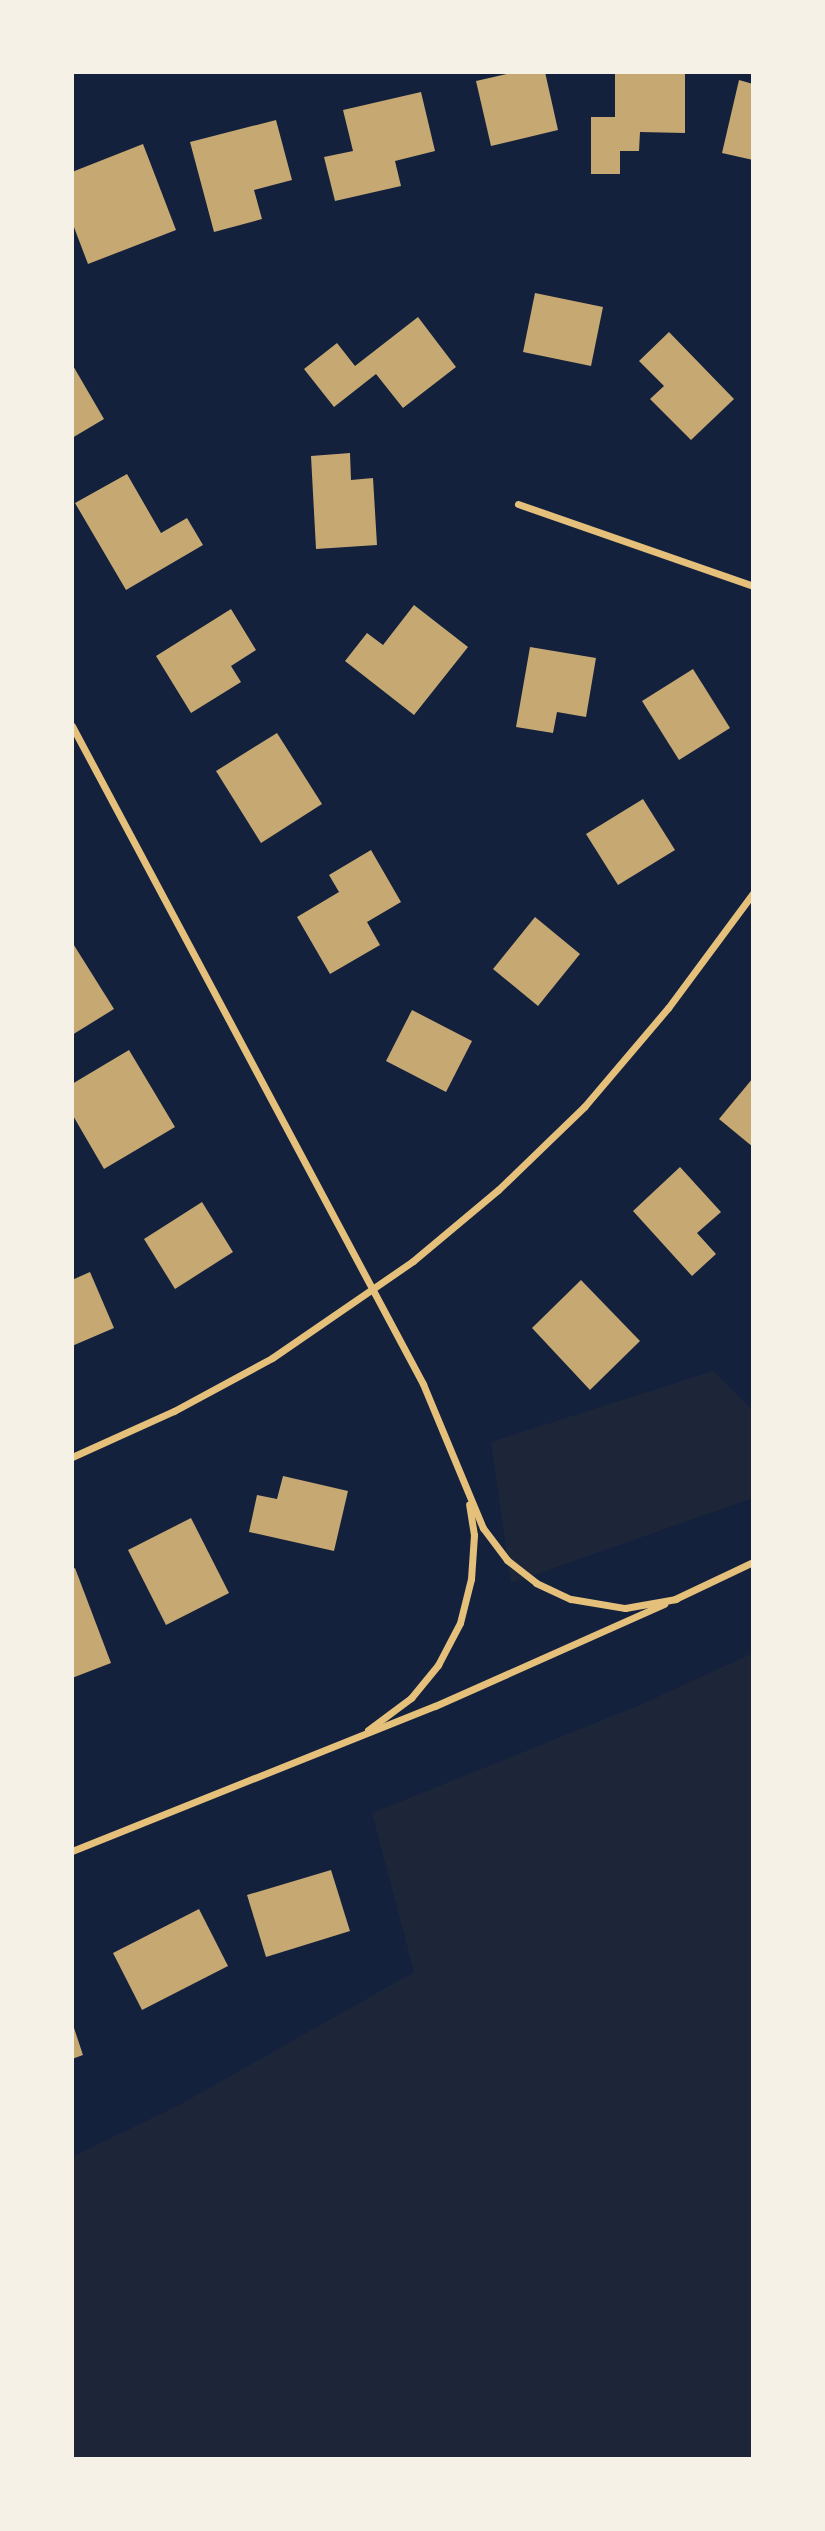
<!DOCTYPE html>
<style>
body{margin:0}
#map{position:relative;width:825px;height:2531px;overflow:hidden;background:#14213d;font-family:"Golos Text",sans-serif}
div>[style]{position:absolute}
.green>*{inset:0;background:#1d2539}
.building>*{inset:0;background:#c6a872}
.minor>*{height:7px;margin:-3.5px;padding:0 3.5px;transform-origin:3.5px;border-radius:3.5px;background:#e5c07b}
span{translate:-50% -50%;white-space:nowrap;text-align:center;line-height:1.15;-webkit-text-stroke:7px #f6f1e7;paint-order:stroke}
.frame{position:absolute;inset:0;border:74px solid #f6f1e7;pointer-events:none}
</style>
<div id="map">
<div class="green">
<div style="clip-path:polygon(713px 1371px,753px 1411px,753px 1498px,511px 1583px,491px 1442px)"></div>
<div style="clip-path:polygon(753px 1653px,753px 2459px,72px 2459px,72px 2157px,181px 2104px,414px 1972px,372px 1813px,640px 1705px)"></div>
</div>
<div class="building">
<div style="clip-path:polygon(515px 72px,545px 72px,558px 130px,491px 146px,476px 81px)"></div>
<div style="clip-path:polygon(615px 73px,685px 73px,685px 133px,640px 132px,639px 151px,620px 151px,620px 174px,591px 174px,591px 117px,615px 117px)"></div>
<div style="clip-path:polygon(739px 80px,753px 84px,753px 160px,722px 153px)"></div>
<div style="clip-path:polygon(421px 92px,435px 151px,395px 161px,401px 186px,335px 201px,324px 157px,353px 151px,343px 110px)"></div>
<div style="clip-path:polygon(276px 120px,292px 180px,254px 190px,262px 219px,214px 232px,190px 142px)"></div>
<div style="clip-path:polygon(143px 144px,176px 230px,88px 264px,72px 222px,72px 172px)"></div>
<div style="clip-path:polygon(535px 293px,603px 307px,591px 366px,523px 352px)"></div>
<div style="clip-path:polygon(418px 317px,456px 367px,403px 408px,376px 374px,334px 407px,304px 369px,337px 343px,355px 366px)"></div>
<div style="clip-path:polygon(669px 332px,734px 399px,691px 440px,650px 399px,664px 386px,639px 361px)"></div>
<div style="clip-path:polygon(72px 364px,104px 419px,72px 438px)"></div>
<div style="clip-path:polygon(350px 453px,351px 480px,373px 478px,377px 545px,316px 549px,311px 456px)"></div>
<div style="clip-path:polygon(127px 474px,161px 533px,187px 518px,203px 545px,126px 590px,75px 503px)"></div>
<div style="clip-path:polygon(414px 605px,468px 647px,414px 715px,345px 661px,367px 633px,383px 645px)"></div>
<div style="clip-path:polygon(231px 609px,256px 650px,231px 666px,241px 682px,191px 713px,156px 656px)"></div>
<div style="clip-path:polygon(530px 647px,596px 658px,586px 717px,557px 712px,553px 733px,516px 727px)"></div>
<div style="clip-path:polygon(693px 669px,730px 728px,679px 760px,642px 701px)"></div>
<div style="clip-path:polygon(277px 733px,322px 804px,261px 843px,216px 771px)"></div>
<div style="clip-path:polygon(643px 799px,675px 850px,618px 885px,586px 834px)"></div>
<div style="clip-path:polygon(371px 850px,401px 902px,367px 922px,380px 945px,330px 974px,297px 917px,339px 892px,329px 875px)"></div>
<div style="clip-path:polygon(535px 917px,580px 954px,538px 1006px,493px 969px)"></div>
<div style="clip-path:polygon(72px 942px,114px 1009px,72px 1035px)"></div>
<div style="clip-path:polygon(412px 1010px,472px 1041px,446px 1092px,386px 1061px)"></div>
<div style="clip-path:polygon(129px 1050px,175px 1127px,104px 1169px,72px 1114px,72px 1084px)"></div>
<div style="clip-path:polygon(753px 1078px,753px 1147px,719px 1119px)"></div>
<div style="clip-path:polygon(680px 1167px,721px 1212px,697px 1233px,716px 1254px,692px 1276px,633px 1211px)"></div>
<div style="clip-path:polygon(202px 1202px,233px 1252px,175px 1289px,144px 1239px)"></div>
<div style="clip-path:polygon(90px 1272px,114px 1328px,72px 1346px,72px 1280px)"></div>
<div style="clip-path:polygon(581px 1280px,640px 1341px,590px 1390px,532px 1328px)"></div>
<div style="clip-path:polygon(283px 1476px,348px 1491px,334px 1551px,249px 1532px,257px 1495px,277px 1499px)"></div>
<div style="clip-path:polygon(191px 1518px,229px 1593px,166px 1625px,128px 1550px)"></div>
<div style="clip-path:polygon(75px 1568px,111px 1663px,72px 1678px,72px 1569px)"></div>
<div style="clip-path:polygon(331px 1870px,350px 1931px,266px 1957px,247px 1895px)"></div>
<div style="clip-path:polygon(199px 1909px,228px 1966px,142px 2010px,113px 1953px)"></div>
<div style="clip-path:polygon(72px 2022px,83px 2055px,72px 2059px)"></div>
</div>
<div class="minor">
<div style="left:518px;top:504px;width:249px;rotate:19.2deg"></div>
<div style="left:72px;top:726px;width:746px;rotate:61.92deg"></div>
<div style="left:423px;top:1384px;width:156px;rotate:67.4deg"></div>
<div style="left:483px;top:1528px;width:40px;rotate:53deg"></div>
<div style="left:507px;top:1560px;width:37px;rotate:38deg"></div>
<div style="left:536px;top:1583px;width:38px;rotate:25deg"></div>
<div style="left:571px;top:1599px;width:55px;rotate:9.5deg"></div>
<div style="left:625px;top:1608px;width:52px;rotate:-10deg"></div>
<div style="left:72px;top:1457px;width:112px;rotate:-24.3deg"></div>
<div style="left:174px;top:1411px;width:111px;rotate:-28.4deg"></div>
<div style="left:272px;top:1358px;width:171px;rotate:-34.5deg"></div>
<div style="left:413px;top:1261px;width:111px;rotate:-39.9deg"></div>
<div style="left:498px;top:1190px;width:120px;rotate:-44deg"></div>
<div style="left:584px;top:1107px;width:130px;rotate:-49.7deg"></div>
<div style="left:668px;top:1008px;width:143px;rotate:-53.5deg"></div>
<div style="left:675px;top:1599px;width:86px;rotate:-25.4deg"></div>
<div style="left:368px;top:1730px;width:54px;rotate:-36.7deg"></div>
<div style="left:411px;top:1698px;width:43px;rotate:-50.7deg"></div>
<div style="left:438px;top:1665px;width:47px;rotate:-62.4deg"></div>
<div style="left:460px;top:1623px;width:45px;rotate:-76deg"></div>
<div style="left:471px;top:1579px;width:44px;rotate:-86.1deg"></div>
<div style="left:474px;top:1535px;width:31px;rotate:-99deg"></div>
<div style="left:72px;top:1851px;width:391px;rotate:-21.8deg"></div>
<div style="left:435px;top:1706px;width:251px;rotate:-24deg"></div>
</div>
<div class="frame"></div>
</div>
